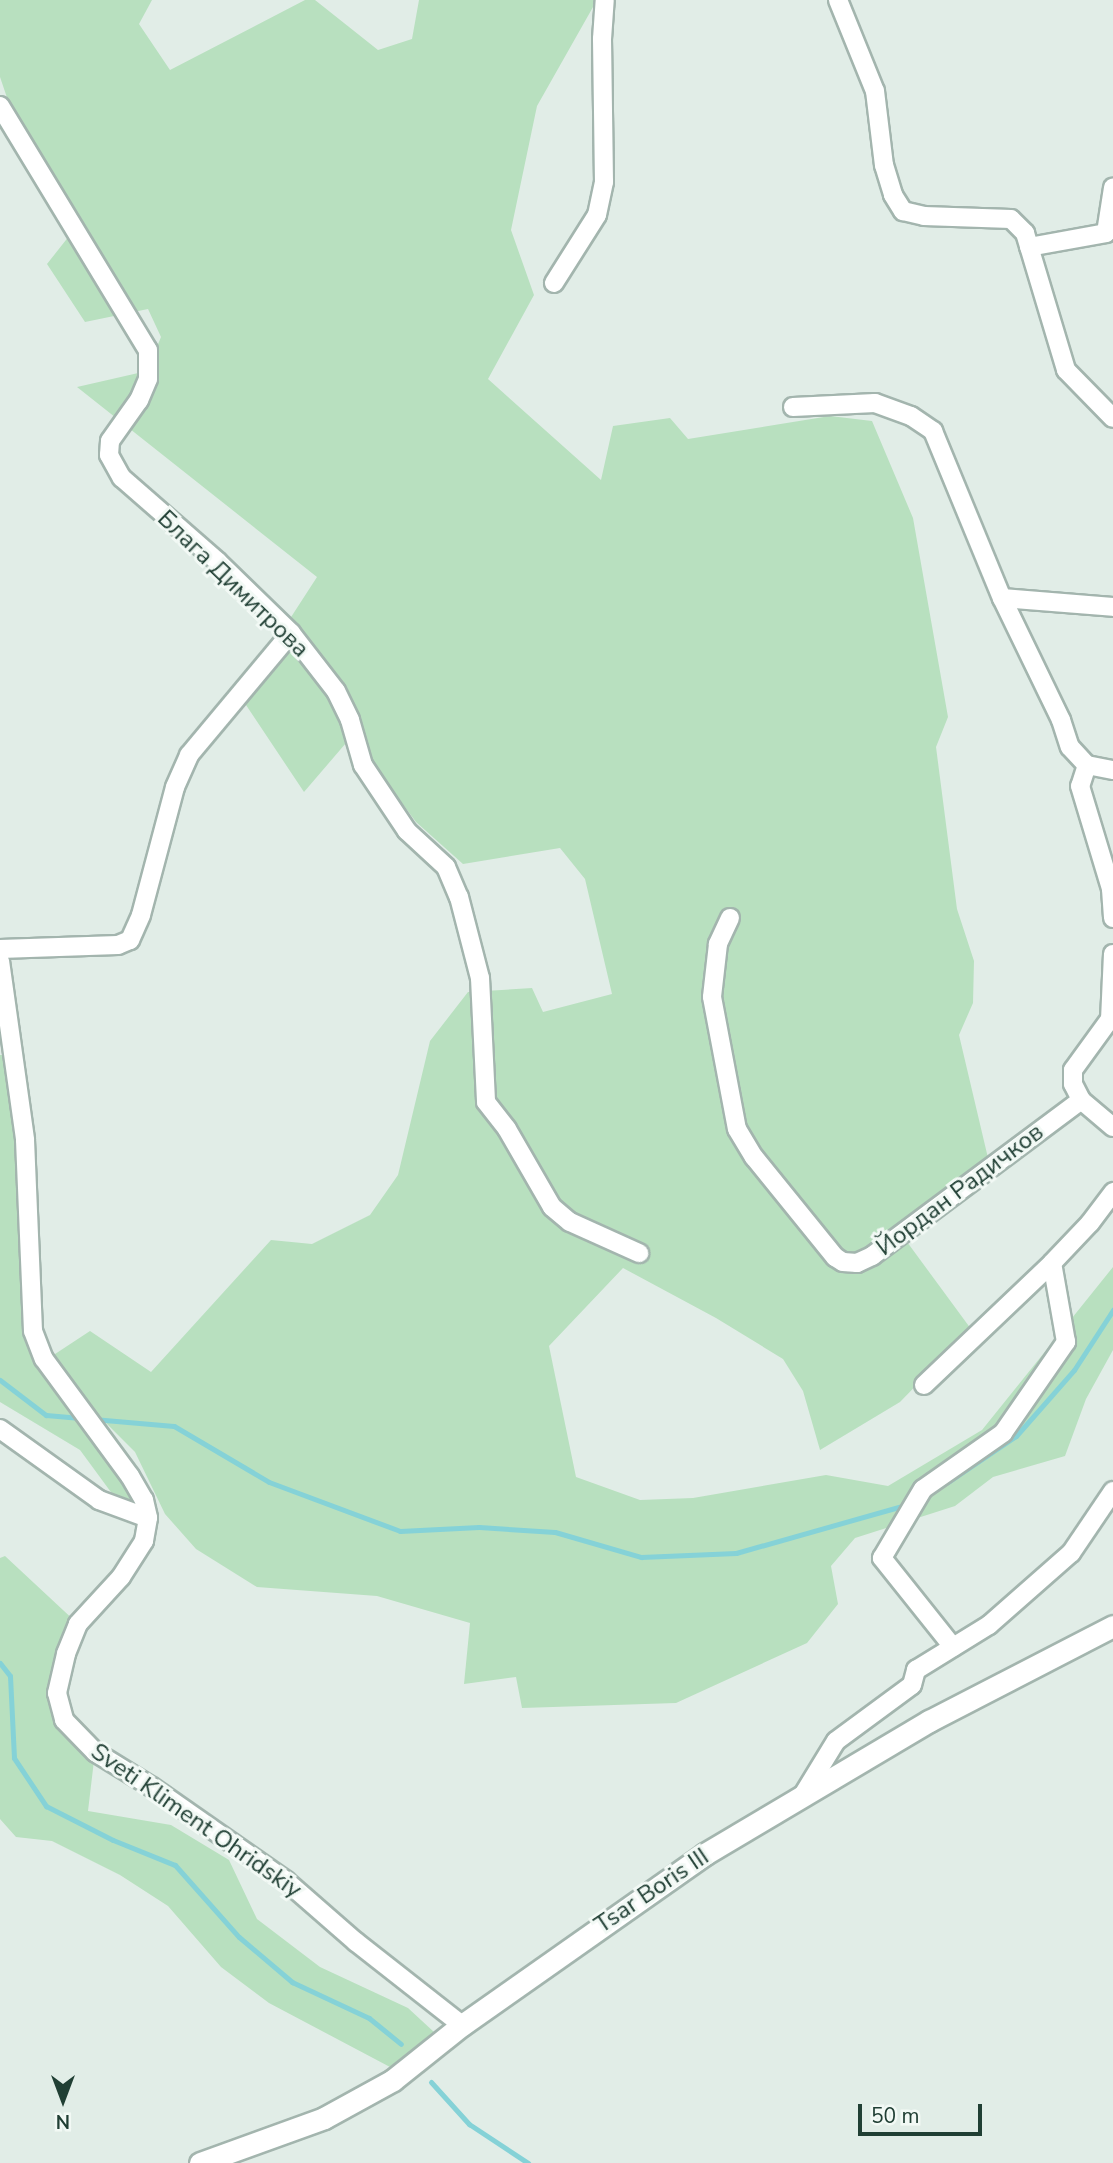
<!DOCTYPE html>
<meta charset="utf-8">
<style>
body{margin:0}
#map{position:relative;width:1113px;height:2163px;overflow:hidden;background:#e1ede7;font-family:"Nunito Sans",sans-serif}
div>[style]{position:absolute}
.green>*{inset:0;background:#b8e0bf}
.stream>*{height:5px;margin:-2.5px;padding:0 2.5px;transform-origin:2.5px;border-radius:2.5px;background:#85d2d7}
.roads{filter:drop-shadow(2px 0 #a3b5ae) drop-shadow(-2px 0 #a3b5ae) drop-shadow(0 2px #a3b5ae) drop-shadow(0 -2px #a3b5ae)}
.minor>*{height:18px;margin:-9px;padding:0 9px;transform-origin:9px;border-radius:9px;background:#fff}
.tertiary>*{height:21px;margin:-10.5px;padding:0 10.5px;transform-origin:10.5px;border-radius:10.5px;background:#fff}
span{translate:-50% -50%;white-space:nowrap;text-align:center;line-height:1.15;-webkit-text-stroke:6px #f2f9f5;paint-order:stroke}
.street-label{font-size:24px;color:#203f34}
.north{position:absolute;left:28px;top:2065px;width:70px;height:70px;-webkit-text-stroke:5px #f2f9f5;paint-order:stroke;rotate:180deg;font-size:19px;font-weight:700;line-height:28px;text-align:center;color:#203f34}
.north::after{content:'';display:block;margin:auto;width:24px;height:32px;background:#203f34;clip-path:polygon(50% 0,100% 100%,50% 72%,0 100%)}
.scale{position:absolute;left:858px;top:2104px;width:124px;height:32px;box-sizing:border-box;border:4px solid #203f34;border-top:0;padding-left:9px;font-size:21px;line-height:24px;white-space:nowrap;color:#203f34;-webkit-text-stroke:5px #f2f9f5;paint-order:stroke}
</style>
<div id="map">
<div class="green">
<div style="clip-path:polygon(0 0,152px 0,139px 24px,170px 70px,305px 0,315px 0,378px 50px,412px 39px,419px 0,597px 0,537px 106px,511px 230px,534px 295px,488px 379px,601px 480px,613px 426px,670px 418px,688px 439px,830px 416px,872px 421px,913px 518px,948px 717px,936px 747px,957px 909px,974px 961px,973px 1003px,959px 1035px,988px 1158px,899px 1231px,971px 1329px,900px 1402px,820px 1450px,803px 1391px,783px 1359px,716px 1318px,623px 1268px,549px 1346px,576px 1477px,640px 1500px,693px 1498px,826px 1475px,888px 1486px,982px 1430px,1113px 1267px,1113px 1350px,1086px 1399px,1065px 1456px,993px 1477px,955px 1506px,855px 1538px,831px 1566px,838px 1604px,807px 1643px,676px 1703px,522px 1708px,516px 1677px,464px 1684px,470px 1623px,377px 1596px,257px 1587px,196px 1549px,165px 1514px,135px 1452px,78px 1395px,52px 1356px,90px 1331px,151px 1372px,271px 1240px,312px 1244px,370px 1215px,398px 1175px,430px 1041px,468px 992px,532px 988px,543px 1012px,612px 994px,585px 879px,560px 848px,463px 864px,416px 822px,352px 736px,304px 792px,240px 696px,317px 577px,77px 387px,147px 371px,161px 337px,148px 309px,85px 322px,47px 264px,77px 226px,21px 139px,0 77px)"></div>
<div style="clip-path:polygon(0 1055px,11px 1055px,33px 1331px,144px 1500px,116px 1499px,80px 1450px,0 1402px)"></div>
<div style="clip-path:polygon(5px 1556px,78px 1624px,57px 1693px,95px 1752px,88px 1811px,171px 1825px,229px 1860px,257px 1919px,320px 1967px,408px 2008px,434px 2032px,390px 2067px,269px 2003px,221px 1967px,168px 1906px,120px 1875px,52px 1841px,16px 1837px,0 1819px,0 1558px)"></div>
</div>
<div class="stream">
<div style="left:0;top:1380px;width:58px;rotate:37.3deg"></div>
<div style="left:46px;top:1415px;width:37px;rotate:5deg"></div>
<div style="left:93px;top:1419px;width:81px;rotate:4.9deg"></div>
<div style="left:174px;top:1426px;width:110px;rotate:30.5deg"></div>
<div style="left:269px;top:1482px;width:140px;rotate:20.5deg"></div>
<div style="left:400px;top:1531px;width:79px;rotate:-2.9deg"></div>
<div style="left:479px;top:1527px;width:76px;rotate:3.8deg"></div>
<div style="left:555px;top:1532px;width:90px;rotate:16.2deg"></div>
<div style="left:641px;top:1557px;width:95px;rotate:-2.4deg"></div>
<div style="left:736px;top:1553px;width:180px;rotate:-15.8deg"></div>
<div style="left:948px;top:1482px;width:82px;rotate:-34.1deg"></div>
<div style="left:1016px;top:1436px;width:88px;rotate:-48.7deg"></div>
<div style="left:1074px;top:1370px;width:72px;rotate:-57deg"></div>
<div style="left:0;top:1663px;width:16px;rotate:52deg"></div>
<div style="left:10px;top:1676px;width:82px;rotate:87.2deg"></div>
<div style="left:14px;top:1758px;width:58px;rotate:56.3deg"></div>
<div style="left:46px;top:1806px;width:75px;rotate:26.9deg"></div>
<div style="left:113px;top:1840px;width:67px;rotate:22deg"></div>
<div style="left:175px;top:1865px;width:96px;rotate:48.4deg"></div>
<div style="left:239px;top:1937px;width:70px;rotate:40.3deg"></div>
<div style="left:292px;top:1982px;width:85px;rotate:25.1deg"></div>
<div style="left:369px;top:2018px;width:41px;rotate:39.1deg"></div>
<div style="left:431px;top:2082px;width:57px;rotate:47.9deg"></div>
<div style="left:469px;top:2124px;width:71px;rotate:33.5deg"></div>
</div>
<div class="roads">
<div class="minor">
<div style="left:838px;top:0;width:98px;rotate:67.9deg"></div>
<div style="left:875px;top:91px;width:75px;rotate:83.1deg"></div>
<div style="left:884px;top:165px;width:31px;rotate:73deg"></div>
<div style="left:893px;top:195px;width:19px;rotate:58deg"></div>
<div style="left:903px;top:211px;width:22px;rotate:13deg"></div>
<div style="left:924px;top:216px;width:87px;rotate:2deg"></div>
<div style="left:1011px;top:219px;width:20px;rotate:45deg"></div>
<div style="left:1025px;top:233px;width:143px;rotate:73.3deg"></div>
<div style="left:1066px;top:370px;width:67px;rotate:45.6deg"></div>
<div style="left:0;top:106px;width:285px;rotate:58.8deg"></div>
<div style="left:148px;top:350px;width:29px;rotate:90deg"></div>
<div style="left:148px;top:379px;width:23px;rotate:113deg"></div>
<div style="left:139px;top:400px;width:50px;rotate:125.3deg"></div>
<div style="left:110px;top:441px;width:14px;rotate:94deg"></div>
<div style="left:109px;top:455px;width:26px;rotate:61deg"></div>
<div style="left:122px;top:478px;width:126px;rotate:41.1deg"></div>
<div style="left:217px;top:561px;width:103px;rotate:44.2deg"></div>
<div style="left:291px;top:633px;width:73px;rotate:52.2deg"></div>
<div style="left:336px;top:691px;width:32px;rotate:64deg"></div>
<div style="left:350px;top:720px;width:47px;rotate:73.9deg"></div>
<div style="left:363px;top:765px;width:79px;rotate:56.3deg"></div>
<div style="left:407px;top:831px;width:53px;rotate:42.7deg"></div>
<div style="left:446px;top:867px;width:33px;rotate:67deg"></div>
<div style="left:459px;top:897px;width:84px;rotate:75.5deg"></div>
<div style="left:480px;top:978px;width:124px;rotate:87.2deg"></div>
<div style="left:486px;top:1102px;width:34px;rotate:52deg"></div>
<div style="left:507px;top:1129px;width:90px;rotate:60deg"></div>
<div style="left:552px;top:1207px;width:23px;rotate:40deg"></div>
<div style="left:570px;top:1222px;width:76px;rotate:24.2deg"></div>
<div style="left:1029px;top:247px;width:78px;rotate:-10.3deg"></div>
<div style="left:1106px;top:233px;width:46px;rotate:-81.2deg"></div>
<div style="left:554px;top:283px;width:80px;rotate:-57.7deg"></div>
<div style="left:597px;top:215px;width:34px;rotate:-78deg"></div>
<div style="left:604px;top:182px;width:143px;rotate:-90.8deg"></div>
<div style="left:602px;top:39px;width:39px;rotate:-86deg"></div>
<div style="left:793px;top:407px;width:82px;rotate:-2.8deg"></div>
<div style="left:875px;top:403px;width:38px;rotate:20deg"></div>
<div style="left:911px;top:416px;width:27px;rotate:34deg"></div>
<div style="left:933px;top:431px;width:181px;rotate:67.6deg"></div>
<div style="left:1002px;top:598px;width:136px;rotate:64.2deg"></div>
<div style="left:1061px;top:720px;width:28px;rotate:72deg"></div>
<div style="left:1070px;top:747px;width:25px;rotate:47deg"></div>
<div style="left:1002px;top:598px;width:111px;rotate:4.6deg"></div>
<div style="left:1087px;top:765px;width:22px;rotate:108deg"></div>
<div style="left:1080px;top:786px;width:108px;rotate:73.2deg"></div>
<div style="left:1111px;top:889px;width:29px;rotate:86deg"></div>
<div style="left:1087px;top:765px;width:26px;rotate:11deg"></div>
<div style="left:730px;top:918px;width:29px;rotate:115deg"></div>
<div style="left:718px;top:944px;width:53px;rotate:96.5deg"></div>
<div style="left:712px;top:997px;width:134px;rotate:79.3deg"></div>
<div style="left:737px;top:1129px;width:33px;rotate:59deg"></div>
<div style="left:754px;top:1157px;width:129px;rotate:51deg"></div>
<div style="left:835px;top:1257px;width:9px;rotate:32deg"></div>
<div style="left:843px;top:1262px;width:14px;rotate:4deg"></div>
<div style="left:857px;top:1263px;width:17px;rotate:-25deg"></div>
<div style="left:872px;top:1256px;width:261px;rotate:-36.7deg"></div>
<div style="left:0;top:949px;width:118px;rotate:-1.9deg"></div>
<div style="left:118px;top:945px;width:13px;rotate:-23deg"></div>
<div style="left:130px;top:940px;width:27px;rotate:-66deg"></div>
<div style="left:141px;top:915px;width:132px;rotate:-75.1deg"></div>
<div style="left:175px;top:787px;width:35px;rotate:-66deg"></div>
<div style="left:189px;top:755px;width:159px;rotate:-50.1deg"></div>
<div style="left:1113px;top:954px;width:65px;rotate:92.6deg"></div>
<div style="left:1110px;top:1019px;width:63px;rotate:126deg"></div>
<div style="left:1073px;top:1070px;width:14px;rotate:90deg"></div>
<div style="left:1073px;top:1084px;width:18px;rotate:63deg"></div>
<div style="left:1081px;top:1100px;width:42px;rotate:40.2deg"></div>
<div style="left:0;top:961px;width:181px;rotate:82deg"></div>
<div style="left:25px;top:1140px;width:191px;rotate:87.6deg"></div>
<div style="left:33px;top:1331px;width:30px;rotate:69deg"></div>
<div style="left:44px;top:1359px;width:145px;rotate:53.7deg"></div>
<div style="left:130px;top:1476px;width:28px;rotate:60deg"></div>
<div style="left:144px;top:1500px;width:18px;rotate:77deg"></div>
<div style="left:148px;top:1518px;width:23px;rotate:100deg"></div>
<div style="left:144px;top:1541px;width:43px;rotate:122.6deg"></div>
<div style="left:121px;top:1577px;width:64px;rotate:132.5deg"></div>
<div style="left:78px;top:1624px;width:32px;rotate:112deg"></div>
<div style="left:66px;top:1654px;width:40px;rotate:103deg"></div>
<div style="left:57px;top:1693px;width:28px;rotate:75deg"></div>
<div style="left:64px;top:1720px;width:45px;rotate:45.9deg"></div>
<div style="left:95px;top:1752px;width:67px;rotate:31.6deg"></div>
<div style="left:152px;top:1787px;width:164px;rotate:35deg"></div>
<div style="left:286px;top:1881px;width:93px;rotate:41.1deg"></div>
<div style="left:356px;top:1942px;width:135px;rotate:38.1deg"></div>
<div style="left:924px;top:1385px;width:177px;rotate:-43.6deg"></div>
<div style="left:1052px;top:1263px;width:55px;rotate:-46.5deg"></div>
<div style="left:1090px;top:1223px;width:39px;rotate:-53deg"></div>
<div style="left:0;top:1429px;width:122px;rotate:35.6deg"></div>
<div style="left:99px;top:1500px;width:52px;rotate:20.2deg"></div>
<div style="left:953px;top:1647px;width:114px;rotate:-128.6deg"></div>
<div style="left:882px;top:1558px;width:80px;rotate:-59.3deg"></div>
<div style="left:923px;top:1489px;width:98px;rotate:-35deg"></div>
<div style="left:1003px;top:1433px;width:111px;rotate:-55.3deg"></div>
<div style="left:1066px;top:1342px;width:80px;rotate:-100deg"></div>
<div style="left:803px;top:1795px;width:63px;rotate:-58.6deg"></div>
<div style="left:836px;top:1741px;width:94px;rotate:-36.4deg"></div>
<div style="left:912px;top:1685px;width:16px;rotate:-75deg"></div>
<div style="left:916px;top:1670px;width:86px;rotate:-31.7deg"></div>
<div style="left:989px;top:1625px;width:109px;rotate:-41.3deg"></div>
<div style="left:1071px;top:1553px;width:75px;rotate:-55.9deg"></div>
</div>
<div class="tertiary">
<div style="left:200px;top:2163px;width:132px;rotate:-19.9deg"></div>
<div style="left:324px;top:2118px;width:79px;rotate:-28.8deg"></div>
<div style="left:393px;top:2080px;width:88px;rotate:-38.6deg"></div>
<div style="left:462px;top:2025px;width:297px;rotate:-35.1deg"></div>
<div style="left:705px;top:1854px;width:261px;rotate:-30.7deg"></div>
<div style="left:929px;top:1721px;width:207px;rotate:-27.3deg"></div>
</div>
</div>
<div class="street-label">
<span style="left:233px;top:584px;rotate:44deg">Блага Димитрова</span>
<span style="left:960px;top:1190px;rotate:-37deg">Йордан Радичков</span>
<span style="left:196px;top:1821px;rotate:35deg">Sveti Kliment Ohridskiy</span>
<span style="left:652px;top:1891px;rotate:-34deg">Tsar Boris III</span>
</div>
<div class="north">N</div>
<div class="scale">50 m</div>
</div>
